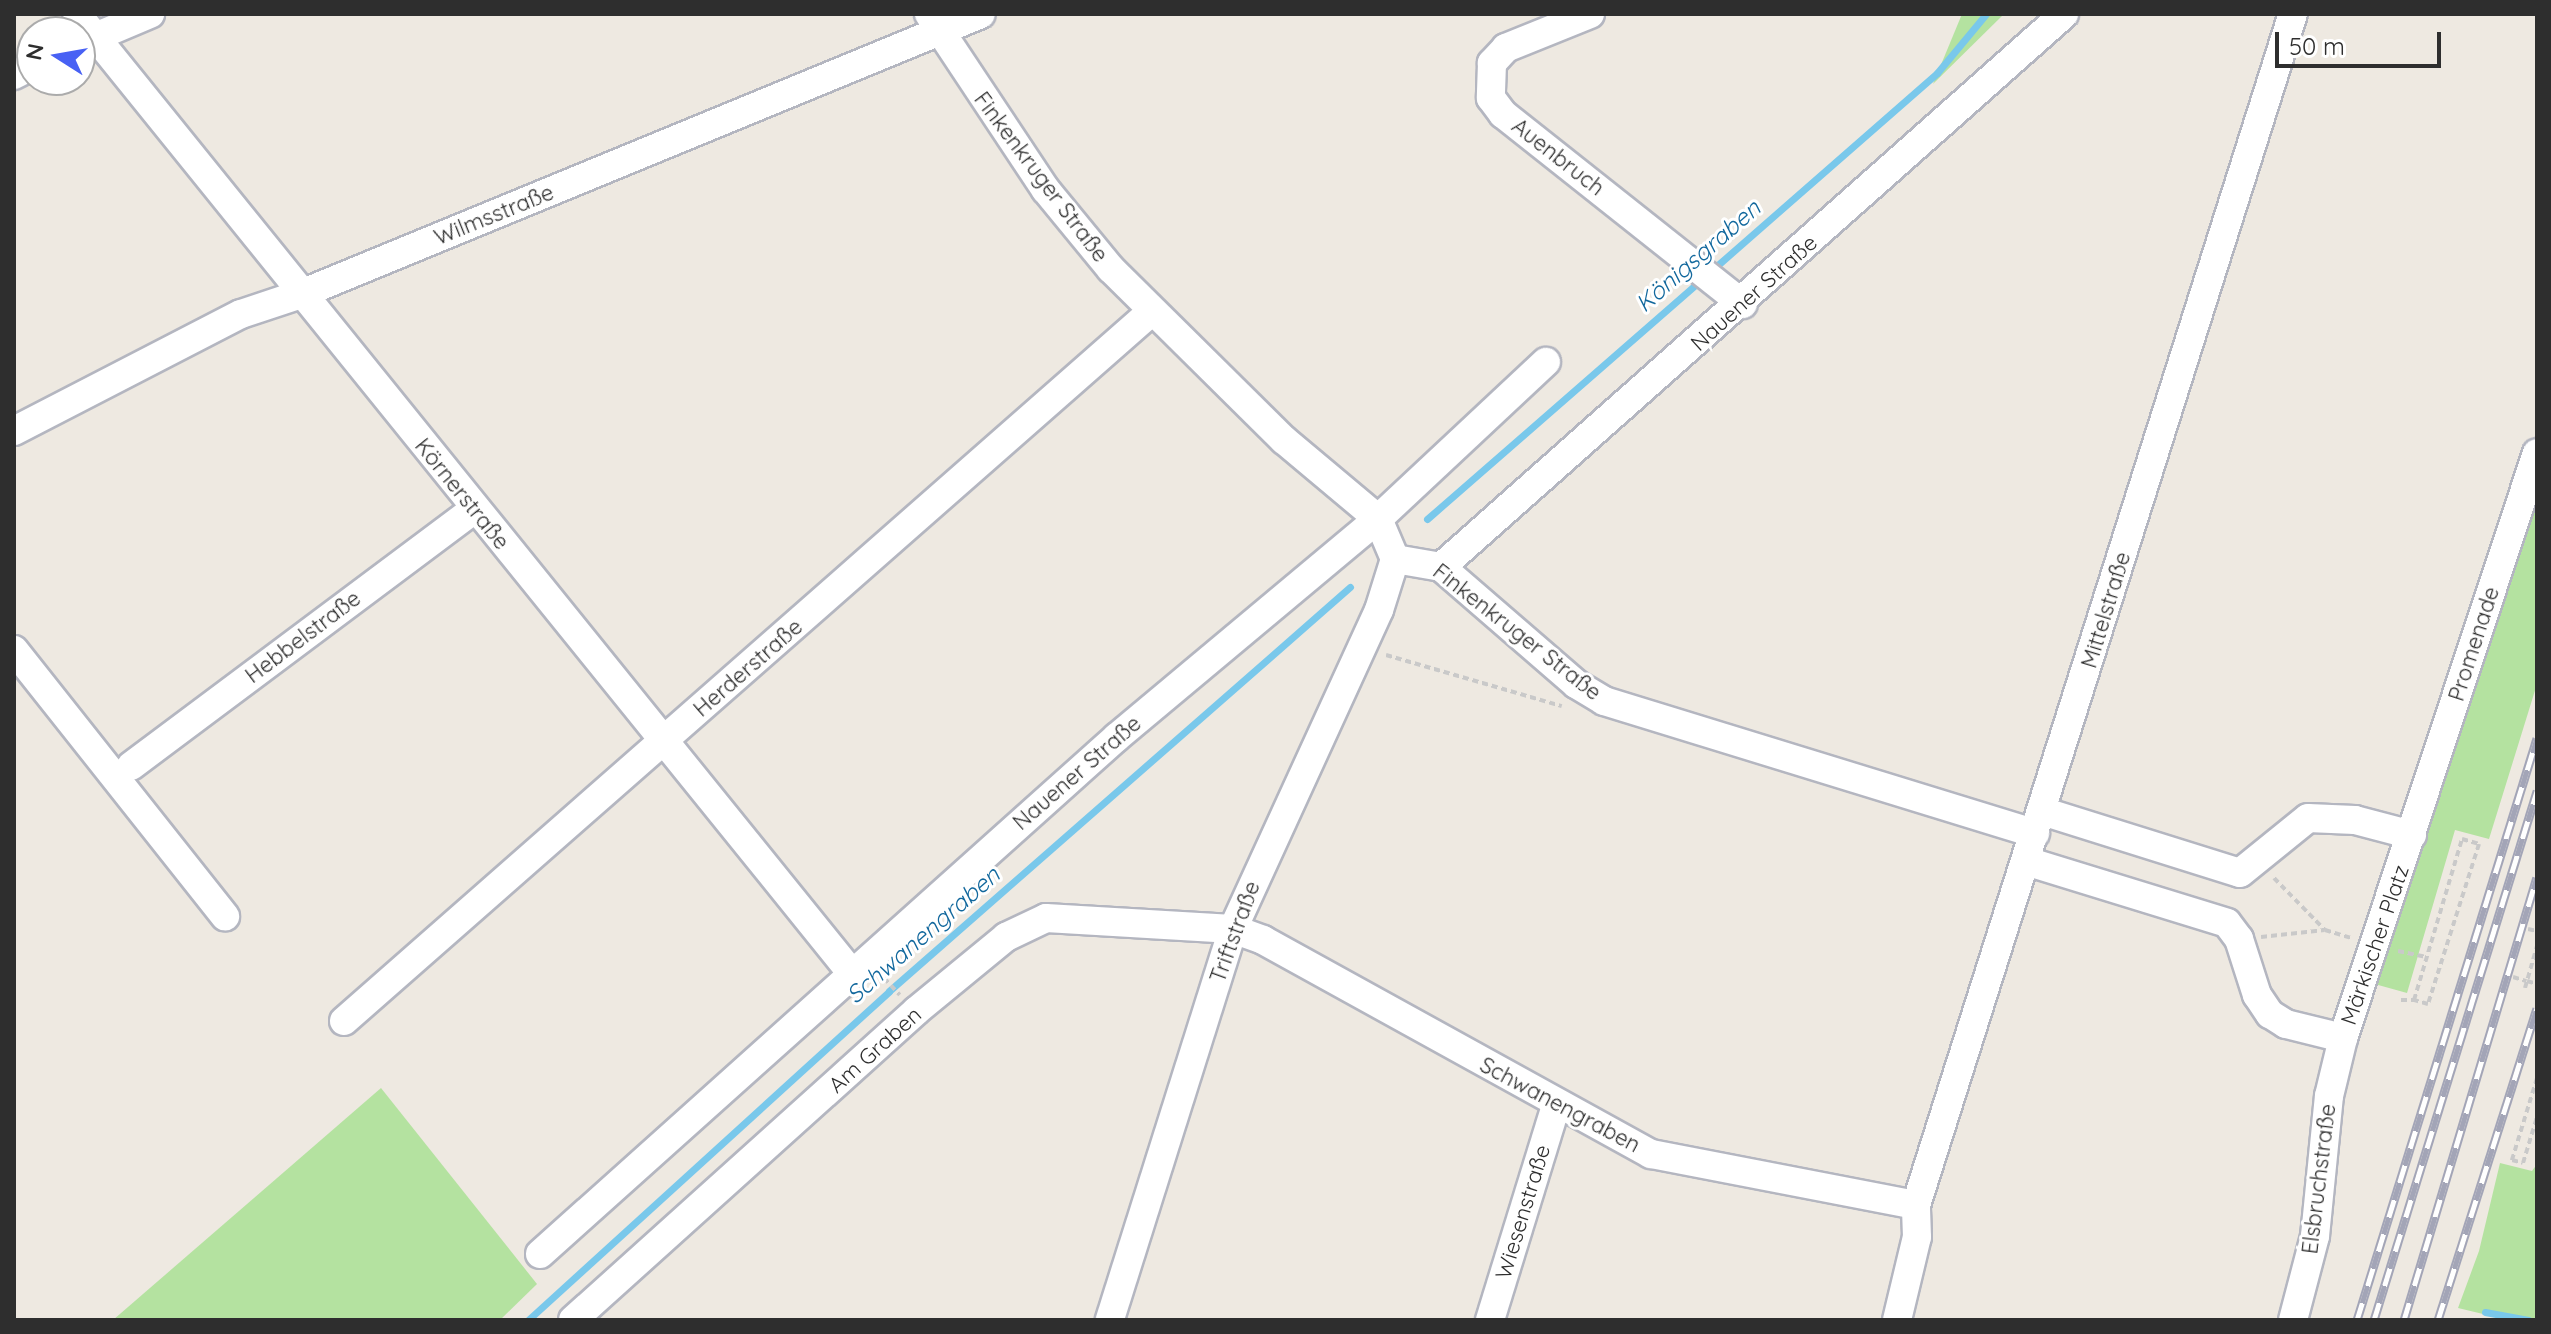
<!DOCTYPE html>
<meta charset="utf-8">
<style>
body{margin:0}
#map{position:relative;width:2551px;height:1334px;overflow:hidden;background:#eee9e1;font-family:Quicksand,sans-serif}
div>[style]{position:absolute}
.green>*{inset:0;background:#b4e2a0}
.stream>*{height:7px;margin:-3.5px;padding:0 3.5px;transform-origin:3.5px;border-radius:3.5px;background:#79c8eb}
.path>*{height:4px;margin-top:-2px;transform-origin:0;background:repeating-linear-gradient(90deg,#c9c9c9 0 6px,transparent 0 10px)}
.roads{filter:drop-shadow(2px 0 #b4b6c0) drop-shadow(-2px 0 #b4b6c0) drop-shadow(0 2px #b4b6c0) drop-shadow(0 -2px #b4b6c0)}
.minor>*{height:28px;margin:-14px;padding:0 14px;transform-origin:14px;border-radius:14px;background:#fff}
.rail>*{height:9px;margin-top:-4.5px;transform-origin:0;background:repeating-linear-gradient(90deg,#fff 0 18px,#a3a5b7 0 36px);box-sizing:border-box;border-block:2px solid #a3a5b7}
span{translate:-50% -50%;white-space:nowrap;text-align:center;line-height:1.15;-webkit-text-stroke:6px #fff;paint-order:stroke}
.street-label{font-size:22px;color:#2e2e2e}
.water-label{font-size:24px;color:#12689d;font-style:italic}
.frame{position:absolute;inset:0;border:16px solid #2e2e2e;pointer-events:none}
.north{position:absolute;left:16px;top:16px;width:80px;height:80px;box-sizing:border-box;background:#fff;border:2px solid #ababab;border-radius:50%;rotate:281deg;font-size:22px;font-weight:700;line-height:32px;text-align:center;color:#2e2e2e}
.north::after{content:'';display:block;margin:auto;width:28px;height:36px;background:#4861f4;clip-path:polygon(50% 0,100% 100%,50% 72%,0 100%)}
.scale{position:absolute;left:2275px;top:32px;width:166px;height:36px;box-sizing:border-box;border:4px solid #2e2e2e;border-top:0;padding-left:10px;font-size:24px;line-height:28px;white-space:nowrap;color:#2e2e2e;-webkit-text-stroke:6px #fff;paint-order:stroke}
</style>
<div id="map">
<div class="green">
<div style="clip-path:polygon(1962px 14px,2004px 14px,1933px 84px)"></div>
<div style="clip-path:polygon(2537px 484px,2537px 684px,2489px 839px,2455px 830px,2407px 993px,2371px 983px)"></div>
<div style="clip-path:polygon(381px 1088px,537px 1284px,500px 1320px,113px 1320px)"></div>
<div style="clip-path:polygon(2500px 1163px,2532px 1171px,2537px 1164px,2537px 1320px,2508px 1320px,2458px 1308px,2479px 1251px)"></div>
</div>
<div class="stream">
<div style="left:1712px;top:270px;width:299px;rotate:-41.2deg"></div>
<div style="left:1937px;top:73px;width:77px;rotate:-50.3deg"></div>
<div style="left:1427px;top:519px;width:366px;rotate:-41.1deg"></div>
<div style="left:2485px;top:1312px;width:44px;rotate:10.5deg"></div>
<div style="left:528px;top:1320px;width:488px;rotate:-42.3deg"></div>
<div style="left:889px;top:991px;width:613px;rotate:-41.23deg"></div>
</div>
<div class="path">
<div style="left:1386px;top:655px;width:183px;rotate:16.2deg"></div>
<div style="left:2274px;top:878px;width:73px;rotate:45.6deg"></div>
<div style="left:2528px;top:929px;width:9px;rotate:13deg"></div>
<div style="left:2261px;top:937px;width:64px;rotate:-6.2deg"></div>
<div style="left:2325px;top:930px;width:27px;rotate:17deg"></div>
<div style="left:2398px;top:951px;width:29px;rotate:12deg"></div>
<div style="left:2513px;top:977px;width:14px;rotate:17deg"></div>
<div style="left:884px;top:978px;width:23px;rotate:47deg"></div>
<div style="left:2527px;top:981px;width:10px;rotate:17deg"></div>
<div style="left:2525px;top:988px;width:44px;rotate:-74.1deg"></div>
<div style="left:2401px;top:1000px;width:13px"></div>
<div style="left:2414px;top:1000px;width:168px;rotate:-73.4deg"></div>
<div style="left:2462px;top:839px;width:18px;rotate:16deg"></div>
<div style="left:2479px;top:844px;width:168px;rotate:107.7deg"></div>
<div style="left:2428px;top:1004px;width:15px;rotate:-164deg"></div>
<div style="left:2537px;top:1078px;width:86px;rotate:107deg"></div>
<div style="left:2512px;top:1160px;width:11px;rotate:15deg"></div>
<div style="left:2523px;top:1163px;width:48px;rotate:-73.1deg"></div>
</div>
<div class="roads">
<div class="minor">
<div style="left:77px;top:14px;width:1230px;rotate:51.07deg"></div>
<div style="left:929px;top:14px;width:211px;rotate:56.4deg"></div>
<div style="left:1046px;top:190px;width:102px;rotate:50.6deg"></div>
<div style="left:1111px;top:269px;width:243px;rotate:44.7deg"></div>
<div style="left:1284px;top:440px;width:123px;rotate:40deg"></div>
<div style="left:1378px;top:519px;width:43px;rotate:67deg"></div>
<div style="left:1395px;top:559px;width:53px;rotate:107.4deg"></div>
<div style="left:1379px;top:610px;width:351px;rotate:114.6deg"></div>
<div style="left:1233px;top:929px;width:410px;rotate:107.5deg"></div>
<div style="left:1590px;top:14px;width:91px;rotate:158deg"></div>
<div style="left:1506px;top:48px;width:21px;rotate:133deg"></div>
<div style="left:1492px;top:63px;width:35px;rotate:92deg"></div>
<div style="left:1491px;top:98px;width:20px;rotate:53deg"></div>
<div style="left:1503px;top:114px;width:306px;rotate:38.4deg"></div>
<div style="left:81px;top:43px;width:75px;rotate:-22.8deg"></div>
<div style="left:14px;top:75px;width:20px;rotate:-27deg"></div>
<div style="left:14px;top:431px;width:255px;rotate:-27.3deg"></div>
<div style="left:241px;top:314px;width:63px;rotate:-18.4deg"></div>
<div style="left:301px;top:294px;width:735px;rotate:-22.38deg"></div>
<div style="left:1395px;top:559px;width:47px;rotate:9.9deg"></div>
<div style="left:1441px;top:567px;width:179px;rotate:40.9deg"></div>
<div style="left:1576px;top:684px;width:33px;rotate:31deg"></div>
<div style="left:1604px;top:701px;width:451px;rotate:17.1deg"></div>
<div style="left:1441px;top:567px;width:833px;rotate:-41.59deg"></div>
<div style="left:14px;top:650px;width:340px;rotate:51.6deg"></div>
<div style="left:131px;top:766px;width:429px;rotate:-36.8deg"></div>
<div style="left:2042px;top:811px;width:207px;rotate:17.4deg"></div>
<div style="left:2240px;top:873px;width:87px;rotate:-39deg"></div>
<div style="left:2308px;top:818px;width:47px;rotate:2.4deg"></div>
<div style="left:2355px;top:820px;width:59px;rotate:14.7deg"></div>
<div style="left:2026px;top:861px;width:210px;rotate:17.1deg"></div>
<div style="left:2227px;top:923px;width:20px;rotate:53deg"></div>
<div style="left:2239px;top:939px;width:59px;rotate:72.2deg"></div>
<div style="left:2257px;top:995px;width:23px;rotate:56deg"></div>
<div style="left:2270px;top:1014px;width:19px;rotate:32deg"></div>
<div style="left:2286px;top:1024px;width:59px;rotate:13.8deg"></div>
<div style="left:344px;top:1021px;width:1073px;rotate:-41.3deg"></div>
<div style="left:540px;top:1254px;width:775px;rotate:-41.86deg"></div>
<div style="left:1117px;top:737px;width:340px;rotate:-39.9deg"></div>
<div style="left:1378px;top:519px;width:230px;rotate:-43.1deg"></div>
<div style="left:573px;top:1320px;width:462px;rotate:-42deg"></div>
<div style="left:916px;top:1011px;width:117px;rotate:-39.4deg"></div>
<div style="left:1006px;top:937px;width:44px;rotate:-25.4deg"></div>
<div style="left:1046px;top:918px;width:187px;rotate:3.4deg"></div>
<div style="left:1233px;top:929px;width:32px;rotate:20deg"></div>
<div style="left:1263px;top:940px;width:443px;rotate:28.9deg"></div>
<div style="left:1651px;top:1154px;width:270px;rotate:10.9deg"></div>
<div style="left:1490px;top:1320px;width:225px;rotate:-72.9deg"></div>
<div style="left:1897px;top:1320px;width:85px;rotate:-76.5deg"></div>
<div style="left:1917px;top:1237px;width:32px;rotate:-92deg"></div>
<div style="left:1916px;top:1205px;width:1249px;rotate:-72.44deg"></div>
<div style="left:2293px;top:1320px;width:87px;rotate:-75.3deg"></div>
<div style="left:2315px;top:1236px;width:141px;rotate:-84.3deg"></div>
<div style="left:2329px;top:1096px;width:60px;rotate:-76.4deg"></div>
<div style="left:2343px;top:1038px;width:616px;rotate:-71.65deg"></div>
</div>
</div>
<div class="rail">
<div style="left:2357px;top:1320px;width:609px;rotate:-72.81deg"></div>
<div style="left:2374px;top:1320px;width:554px;rotate:-72.87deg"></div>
<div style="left:2404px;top:1320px;width:462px;rotate:-73.3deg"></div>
<div style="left:2438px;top:1320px;width:327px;rotate:-72.4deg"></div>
</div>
<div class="street-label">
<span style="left:1558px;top:157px;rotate:38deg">Auenbruch</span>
<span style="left:1041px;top:177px;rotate:53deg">Finkenkruger Straße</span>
<span style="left:494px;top:215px;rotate:-22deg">Wilmsstraße</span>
<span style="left:1754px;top:293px;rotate:-42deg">Nauener Straße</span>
<span style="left:462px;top:494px;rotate:51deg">Körnerstraße</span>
<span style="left:2106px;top:610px;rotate:-73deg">Mittelstraße</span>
<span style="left:1517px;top:632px;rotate:38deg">Finkenkruger Straße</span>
<span style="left:303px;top:637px;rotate:-37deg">Hebbelstraße</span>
<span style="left:2474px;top:644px;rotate:-72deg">Promenade</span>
<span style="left:748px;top:668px;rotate:-41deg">Herderstraße</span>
<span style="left:1077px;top:773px;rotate:-41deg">Nauener Straße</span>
<span style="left:1235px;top:932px;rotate:-70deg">Triftstraße</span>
<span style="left:2375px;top:945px;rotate:-71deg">Märkischer Platz</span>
<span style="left:875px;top:1050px;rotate:-42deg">Am Graben</span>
<span style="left:1560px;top:1105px;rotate:28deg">Schwanengraben</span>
<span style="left:2319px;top:1179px;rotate:-83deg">Elsbruchstraße</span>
<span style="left:1523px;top:1212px;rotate:-73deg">Wiesenstraße</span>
</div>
<div class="water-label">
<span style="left:1698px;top:256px;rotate:-41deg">Königsgraben</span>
<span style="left:923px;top:935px;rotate:-41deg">Schwanengraben</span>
</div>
<div class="frame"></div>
<div class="north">N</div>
<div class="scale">50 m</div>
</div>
